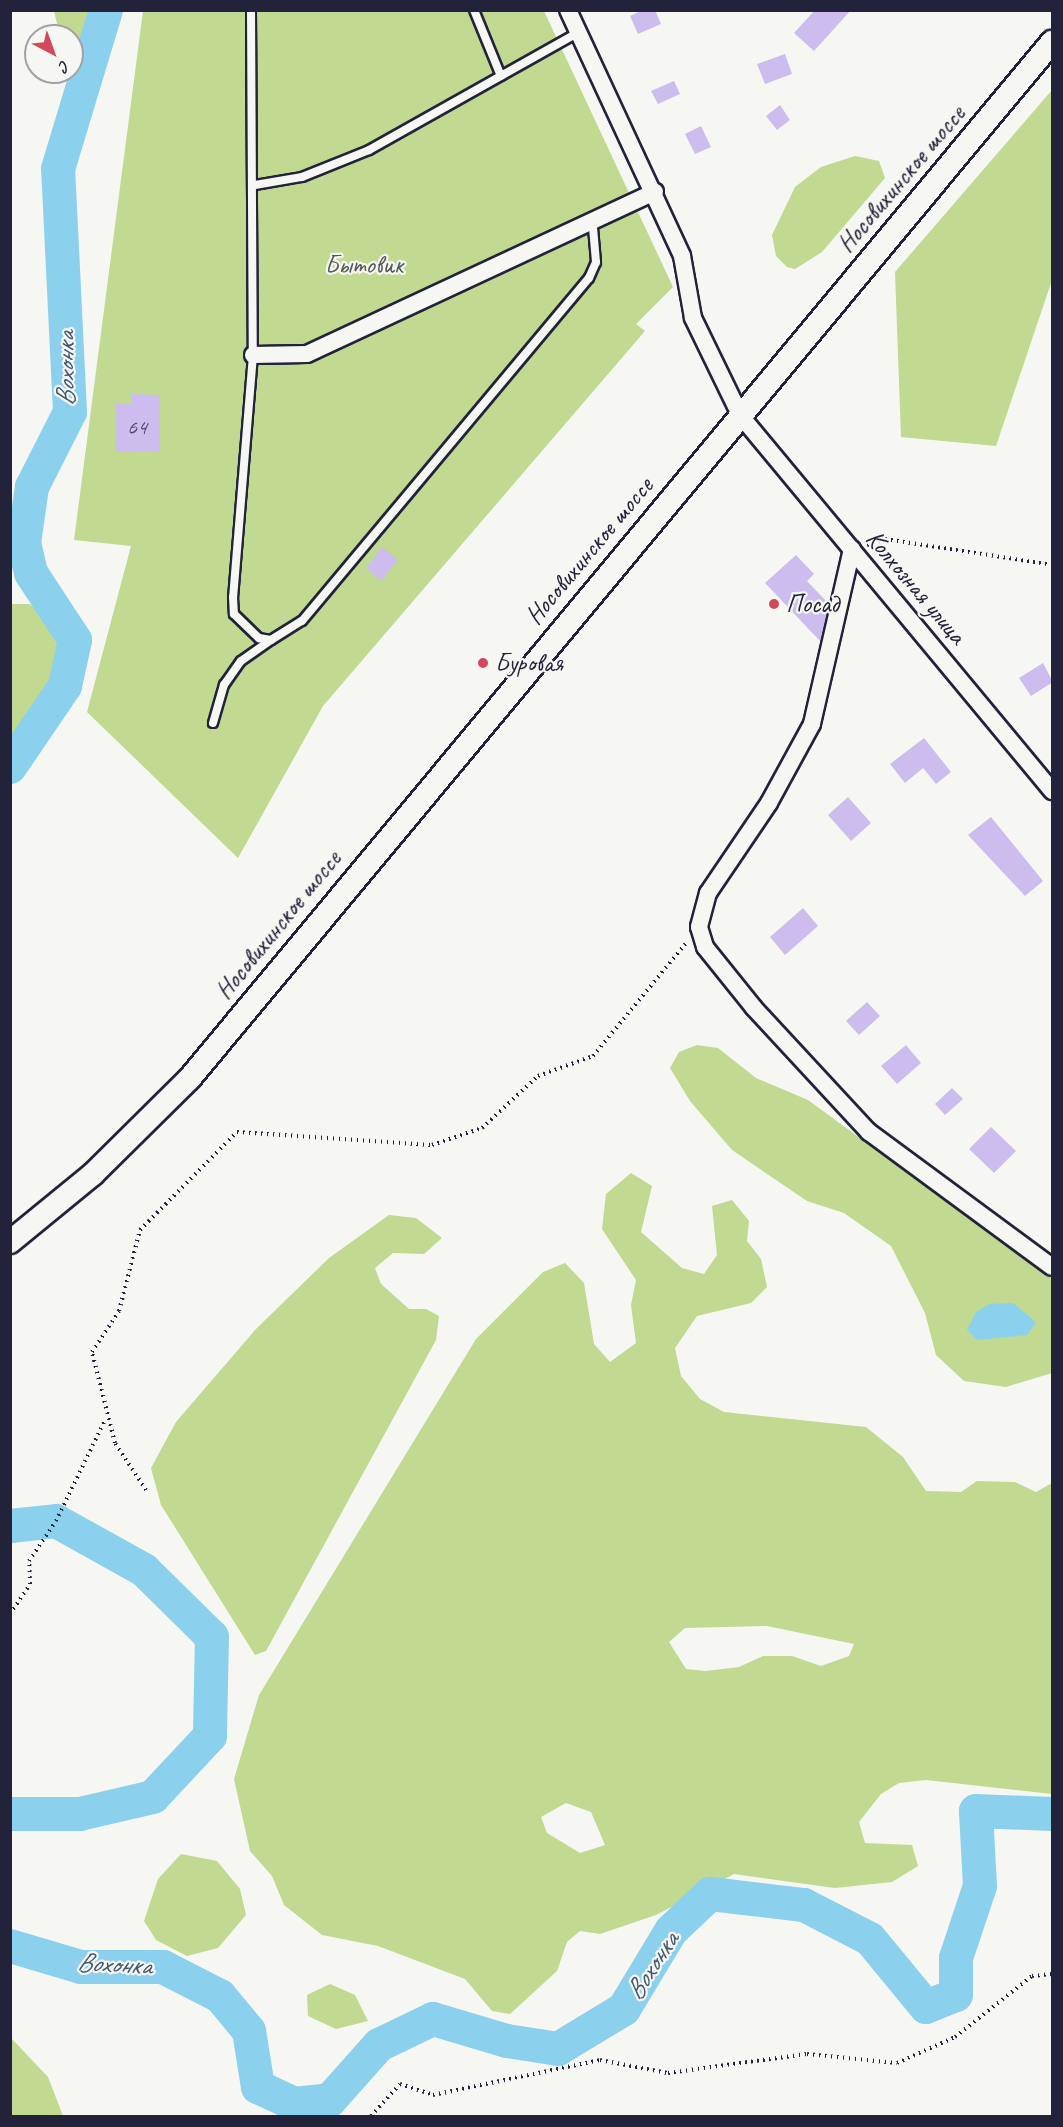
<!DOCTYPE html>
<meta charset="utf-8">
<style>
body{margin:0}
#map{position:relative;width:1063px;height:2127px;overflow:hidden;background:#f6f6f2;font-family:Caveat,sans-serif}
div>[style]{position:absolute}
.green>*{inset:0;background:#c1d990}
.water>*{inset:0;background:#8bd0ec}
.river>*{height:34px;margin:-17px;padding:0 17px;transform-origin:17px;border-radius:17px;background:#8bd0ec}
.building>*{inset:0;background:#cdbdef}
.path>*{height:4px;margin-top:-2px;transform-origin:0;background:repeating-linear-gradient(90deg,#22223b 0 1.5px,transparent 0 6px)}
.roads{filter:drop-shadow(2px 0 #22223b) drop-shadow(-2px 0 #22223b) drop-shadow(0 2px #22223b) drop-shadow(0 -2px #22223b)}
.service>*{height:8px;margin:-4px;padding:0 4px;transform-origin:4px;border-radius:4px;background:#f6f6f2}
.minor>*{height:16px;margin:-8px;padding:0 8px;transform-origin:8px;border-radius:8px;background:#f6f6f2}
.secondary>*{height:22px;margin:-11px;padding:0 11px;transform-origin:11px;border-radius:11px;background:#f6f6f2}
.dots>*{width:16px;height:16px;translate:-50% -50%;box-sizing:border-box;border:3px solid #f6f6f2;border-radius:50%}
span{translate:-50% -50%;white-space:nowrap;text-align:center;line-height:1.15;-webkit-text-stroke:4.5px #f6f6f2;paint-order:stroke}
.number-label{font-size:22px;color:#4d4968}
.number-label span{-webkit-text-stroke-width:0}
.street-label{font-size:26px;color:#22223b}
.park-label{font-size:26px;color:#525954}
.poi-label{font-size:26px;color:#22223b}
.left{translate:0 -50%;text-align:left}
.water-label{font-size:27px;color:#425670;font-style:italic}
.frame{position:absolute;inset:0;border:12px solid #22223b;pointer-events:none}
.north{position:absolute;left:24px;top:24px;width:60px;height:60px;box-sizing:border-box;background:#f6f6f2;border:2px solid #a1a1a9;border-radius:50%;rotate:139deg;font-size:16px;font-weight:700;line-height:24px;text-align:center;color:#22223b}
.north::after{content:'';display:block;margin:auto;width:21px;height:27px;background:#d1495b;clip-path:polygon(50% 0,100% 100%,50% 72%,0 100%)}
</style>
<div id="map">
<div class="green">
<div style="clip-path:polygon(54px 11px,91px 11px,92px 32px,80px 57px,72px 59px,72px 36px,60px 36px)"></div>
<div style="clip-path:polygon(143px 11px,544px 11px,673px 287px,636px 324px,645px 331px,323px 706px,238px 858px,87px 712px,131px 546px,74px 540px)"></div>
<div style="clip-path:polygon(1052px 90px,1052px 280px,996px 446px,901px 437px,895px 272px)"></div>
<div style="clip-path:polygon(855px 156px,879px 161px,885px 178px,822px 252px,795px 269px,787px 267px,776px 256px,772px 235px,795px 187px,821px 167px)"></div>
<div style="clip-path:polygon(11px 604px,30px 604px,48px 619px,62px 647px,49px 687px,11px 745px)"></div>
<div style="clip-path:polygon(697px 1045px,718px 1048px,756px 1078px,808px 1100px,1052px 1279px,1052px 1373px,1006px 1387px,964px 1381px,936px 1355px,925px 1313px,891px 1246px,844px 1213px,807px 1201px,732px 1150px,690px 1101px,670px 1068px,679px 1052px)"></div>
<div style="clip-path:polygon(evenodd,631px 1173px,652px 1186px,641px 1232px,682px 1268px,704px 1274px,717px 1255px,712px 1206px,732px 1200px,749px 1221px,747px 1241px,761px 1259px,767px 1287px,751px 1303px,697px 1316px,675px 1348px,681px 1376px,700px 1399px,724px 1412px,866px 1427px,903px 1457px,926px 1491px,961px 1492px,977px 1481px,1015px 1482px,1036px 1492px,1052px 1483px,1052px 1794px,926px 1780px,899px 1783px,881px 1794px,859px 1822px,865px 1843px,912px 1845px,918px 1866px,892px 1882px,835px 1888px,734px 1874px,656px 1915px,600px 1934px,580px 1931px,567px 1942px,557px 1971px,510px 2014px,492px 2011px,465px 1979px,378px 1946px,322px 1935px,284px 1905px,272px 1876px,250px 1851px,234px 1779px,259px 1695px,476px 1339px,543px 1272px,565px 1263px,584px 1283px,594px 1344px,610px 1362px,636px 1343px,631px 1305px,636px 1280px,602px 1229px,606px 1194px,631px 1173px,767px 1626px,854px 1644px,849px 1656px,821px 1666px,792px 1656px,763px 1656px,739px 1667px,706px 1671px,686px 1669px,669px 1642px,685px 1628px,767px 1626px,631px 1173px,566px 1803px,591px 1812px,605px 1845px,580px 1853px,547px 1833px,541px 1817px,566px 1803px)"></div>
<div style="clip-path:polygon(389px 1215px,416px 1218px,442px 1238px,424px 1254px,393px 1253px,375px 1268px,381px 1284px,409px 1309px,426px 1309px,439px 1316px,436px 1340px,266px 1651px,255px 1655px,161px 1505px,151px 1468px,176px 1422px,256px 1329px,329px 1258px)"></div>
<div style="clip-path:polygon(181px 1854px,217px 1861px,240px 1889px,246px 1915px,218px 1948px,187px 1956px,156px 1940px,144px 1921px,158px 1879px)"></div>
<div style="clip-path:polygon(330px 1984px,355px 1995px,368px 2021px,336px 2029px,308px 2016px,307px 1995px)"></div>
<div style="clip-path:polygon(11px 2038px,48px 2077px,63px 2116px,11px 2116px)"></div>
</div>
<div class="water">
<div style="clip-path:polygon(1013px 1303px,1036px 1322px,1027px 1335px,977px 1340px,967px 1330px,976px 1312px,990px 1304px)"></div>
</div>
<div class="river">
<div style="left:10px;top:767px;width:98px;rotate:-55.8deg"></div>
<div style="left:65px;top:686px;width:47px;rotate:-77.7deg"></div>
<div style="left:75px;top:640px;width:80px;rotate:-123.3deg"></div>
<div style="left:31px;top:573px;width:31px;rotate:-103deg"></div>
<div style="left:24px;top:543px;width:57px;rotate:-81.9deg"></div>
<div style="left:32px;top:487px;width:84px;rotate:-63.1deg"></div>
<div style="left:70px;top:412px;width:243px;rotate:-92.8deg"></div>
<div style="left:58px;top:169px;width:166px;rotate:-73.2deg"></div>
<div style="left:10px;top:1526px;width:46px;rotate:-6.2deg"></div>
<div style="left:56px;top:1521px;width:101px;rotate:29.1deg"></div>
<div style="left:144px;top:1570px;width:95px;rotate:44.6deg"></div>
<div style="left:212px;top:1637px;width:99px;rotate:91.2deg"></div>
<div style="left:210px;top:1736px;width:83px;rotate:133.1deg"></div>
<div style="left:153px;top:1797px;width:75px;rotate:166.9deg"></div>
<div style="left:80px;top:1814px;width:70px;rotate:180deg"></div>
<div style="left:10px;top:1946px;width:74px;rotate:16.5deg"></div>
<div style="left:81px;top:1967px;width:82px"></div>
<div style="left:163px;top:1967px;width:64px;rotate:27deg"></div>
<div style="left:220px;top:1996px;width:45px;rotate:50.4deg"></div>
<div style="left:249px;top:2031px;width:57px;rotate:80.9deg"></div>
<div style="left:258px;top:2087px;width:40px;rotate:25deg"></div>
<div style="left:294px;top:2104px;width:36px;rotate:-6deg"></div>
<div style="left:330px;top:2100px;width:74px;rotate:-48.3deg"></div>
<div style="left:379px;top:2045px;width:60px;rotate:-25.7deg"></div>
<div style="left:433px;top:2019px;width:77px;rotate:16.6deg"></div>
<div style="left:507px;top:2041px;width:52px;rotate:8.9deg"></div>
<div style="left:558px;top:2049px;width:77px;rotate:-31.2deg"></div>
<div style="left:624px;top:2009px;width:91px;rotate:-58.9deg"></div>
<div style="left:671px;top:1931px;width:54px;rotate:-43.5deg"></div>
<div style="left:710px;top:1894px;width:95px;rotate:6.7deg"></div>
<div style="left:804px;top:1905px;width:74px;rotate:27.3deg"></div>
<div style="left:870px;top:1939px;width:88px;rotate:50.5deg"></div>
<div style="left:926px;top:2007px;width:32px;rotate:-22deg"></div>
<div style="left:956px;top:1995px;width:37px;rotate:-90deg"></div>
<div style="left:956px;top:1958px;width:76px;rotate:-71.6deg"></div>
<div style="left:980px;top:1886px;width:75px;rotate:-93.1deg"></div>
<div style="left:976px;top:1811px;width:76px;rotate:2.3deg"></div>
</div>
<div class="building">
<div style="clip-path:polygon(643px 10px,655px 10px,661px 24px,638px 34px,630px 16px)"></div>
<div style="clip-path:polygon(815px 10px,851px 10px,814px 51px,794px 33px)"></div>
<div style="clip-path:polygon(785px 54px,792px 74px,765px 84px,757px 64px)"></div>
<div style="clip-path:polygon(674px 81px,680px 94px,658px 104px,651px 91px)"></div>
<div style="clip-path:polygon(780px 105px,790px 120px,777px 130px,766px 116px)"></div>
<div style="clip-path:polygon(701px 126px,711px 147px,695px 154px,685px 134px)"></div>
<div style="clip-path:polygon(132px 394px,160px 395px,159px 452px,115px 451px,116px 404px,132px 404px)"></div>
<div style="clip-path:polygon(382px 547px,398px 560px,381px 581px,366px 568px)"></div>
<div style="clip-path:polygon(796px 555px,814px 574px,807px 581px,829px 604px,820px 641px,765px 583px)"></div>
<div style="clip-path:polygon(1043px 663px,1053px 682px,1031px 696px,1019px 678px)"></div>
<div style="clip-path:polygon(924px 738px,951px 772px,936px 784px,923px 768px,905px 783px,890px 764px)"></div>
<div style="clip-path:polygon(848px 797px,871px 823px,851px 841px,828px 815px)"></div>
<div style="clip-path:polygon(991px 817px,1043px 881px,1025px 896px,968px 835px)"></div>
<div style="clip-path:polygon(803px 908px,818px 926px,785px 955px,770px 937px)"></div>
<div style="clip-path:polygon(867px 1002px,880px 1016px,859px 1035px,846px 1021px)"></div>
<div style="clip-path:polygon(906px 1045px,921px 1063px,897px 1084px,881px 1066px)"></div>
<div style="clip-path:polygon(952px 1088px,963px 1099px,945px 1115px,935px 1104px)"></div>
<div style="clip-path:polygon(991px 1127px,1016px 1151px,994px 1173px,969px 1149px)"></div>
</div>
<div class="path">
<div style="left:867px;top:545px;width:19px;rotate:-18deg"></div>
<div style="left:885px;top:539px;width:169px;rotate:8.8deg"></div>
<div style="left:146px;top:1490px;width:56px;rotate:-123.4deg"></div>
<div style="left:115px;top:1443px;width:94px;rotate:-104.2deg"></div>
<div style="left:92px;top:1352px;width:49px;rotate:-56.6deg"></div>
<div style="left:119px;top:1311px;width:84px;rotate:-75.5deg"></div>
<div style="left:140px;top:1230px;width:138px;rotate:-45.3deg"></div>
<div style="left:237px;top:1132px;width:195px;rotate:3.8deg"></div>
<div style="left:432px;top:1145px;width:53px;rotate:-18.8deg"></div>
<div style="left:482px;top:1128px;width:76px;rotate:-42.9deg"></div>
<div style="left:538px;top:1076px;width:59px;rotate:-20deg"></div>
<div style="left:593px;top:1056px;width:148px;rotate:-50.5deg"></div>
<div style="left:10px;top:1614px;width:36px;rotate:-56deg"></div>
<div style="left:30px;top:1584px;width:23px;rotate:-92deg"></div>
<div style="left:29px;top:1561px;width:48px;rotate:-56deg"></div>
<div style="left:56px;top:1521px;width:112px;rotate:-64.1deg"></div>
<div style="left:371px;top:2116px;width:43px;rotate:-47.8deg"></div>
<div style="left:400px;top:2084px;width:35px;rotate:18deg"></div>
<div style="left:433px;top:2095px;width:171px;rotate:-11.8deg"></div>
<div style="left:600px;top:2060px;width:69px;rotate:10.8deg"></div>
<div style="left:668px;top:2073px;width:140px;rotate:-7.8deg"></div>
<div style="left:807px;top:2054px;width:90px;rotate:5.7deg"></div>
<div style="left:897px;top:2063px;width:64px;rotate:-24.1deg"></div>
<div style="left:955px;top:2037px;width:98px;rotate:-38.4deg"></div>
<div style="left:1032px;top:1976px;width:20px;rotate:-6deg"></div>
</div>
<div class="roads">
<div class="service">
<div style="left:251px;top:10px;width:345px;rotate:89.7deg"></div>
<div style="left:253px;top:355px;width:243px;rotate:94.7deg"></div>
<div style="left:233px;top:597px;width:17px;rotate:87deg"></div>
<div style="left:234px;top:614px;width:35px;rotate:44deg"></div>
<div style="left:259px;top:638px;width:12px;rotate:9deg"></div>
<div style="left:271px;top:640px;width:36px;rotate:-32deg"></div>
<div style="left:302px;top:621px;width:447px;rotate:-50.1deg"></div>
<div style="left:589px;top:278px;width:17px;rotate:-66deg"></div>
<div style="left:596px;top:262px;width:37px;rotate:-95deg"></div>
<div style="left:474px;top:10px;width:71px;rotate:67.8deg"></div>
<div style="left:255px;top:185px;width:48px;rotate:-9.7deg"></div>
<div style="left:302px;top:177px;width:72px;rotate:-21.9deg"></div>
<div style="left:369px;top:150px;width:241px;rotate:-29.3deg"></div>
<div style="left:213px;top:723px;width:40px;rotate:-74deg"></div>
<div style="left:224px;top:685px;width:29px;rotate:-55deg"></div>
<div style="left:241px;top:661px;width:37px;rotate:-35deg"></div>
</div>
<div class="minor">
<div style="left:568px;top:10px;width:271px;rotate:65.1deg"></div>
<div style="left:682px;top:256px;width:63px;rotate:79.9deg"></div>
<div style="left:693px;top:318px;width:108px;rotate:64.1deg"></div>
<div style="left:740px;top:415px;width:489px;rotate:50.3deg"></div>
<div style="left:253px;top:355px;width:54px;rotate:-1.1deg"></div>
<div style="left:307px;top:354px;width:384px;rotate:-25deg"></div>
<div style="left:852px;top:549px;width:180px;rotate:102.9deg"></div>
<div style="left:812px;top:724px;width:90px;rotate:118.6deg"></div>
<div style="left:769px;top:803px;width:109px;rotate:124.1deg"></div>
<div style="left:708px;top:893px;width:35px;rotate:105deg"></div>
<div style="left:699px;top:927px;width:21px;rotate:73deg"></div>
<div style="left:705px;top:947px;width:78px;rotate:51.2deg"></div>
<div style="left:754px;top:1008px;width:169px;rotate:47.2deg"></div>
<div style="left:869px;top:1132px;width:227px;rotate:36.4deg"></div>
</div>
<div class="secondary">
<div style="left:10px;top:1242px;width:107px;rotate:-39.3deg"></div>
<div style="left:93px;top:1174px;width:136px;rotate:-44.7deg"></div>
<div style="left:190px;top:1078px;width:1348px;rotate:-50.24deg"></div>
</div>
</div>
<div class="dots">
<div style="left:774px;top:604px;background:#d1495b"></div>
<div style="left:483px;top:663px;background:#d1495b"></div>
</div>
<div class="number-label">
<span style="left:137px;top:428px">64</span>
</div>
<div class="street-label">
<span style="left:901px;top:179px;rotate:-50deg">Носовихинское шоссе</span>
<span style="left:589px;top:551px;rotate:-50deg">Носовихинское шоссе</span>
<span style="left:916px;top:587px;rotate:50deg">Колхозная улица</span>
<span style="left:278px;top:925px;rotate:-51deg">Носовихинское шоссе</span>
</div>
<div class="park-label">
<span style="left:364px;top:265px">Бытовик</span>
</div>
<div class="poi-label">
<span class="left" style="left:786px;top:604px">Посад</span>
<span class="left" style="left:495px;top:663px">Буровая</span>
</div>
<div class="water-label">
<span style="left:66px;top:369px;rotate:-90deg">Вохонка</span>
<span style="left:114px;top:1964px;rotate:3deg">Вохонка</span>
<span style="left:652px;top:1966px;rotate:-57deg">Вохонка</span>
</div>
<div class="frame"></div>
<div class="north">С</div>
</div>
